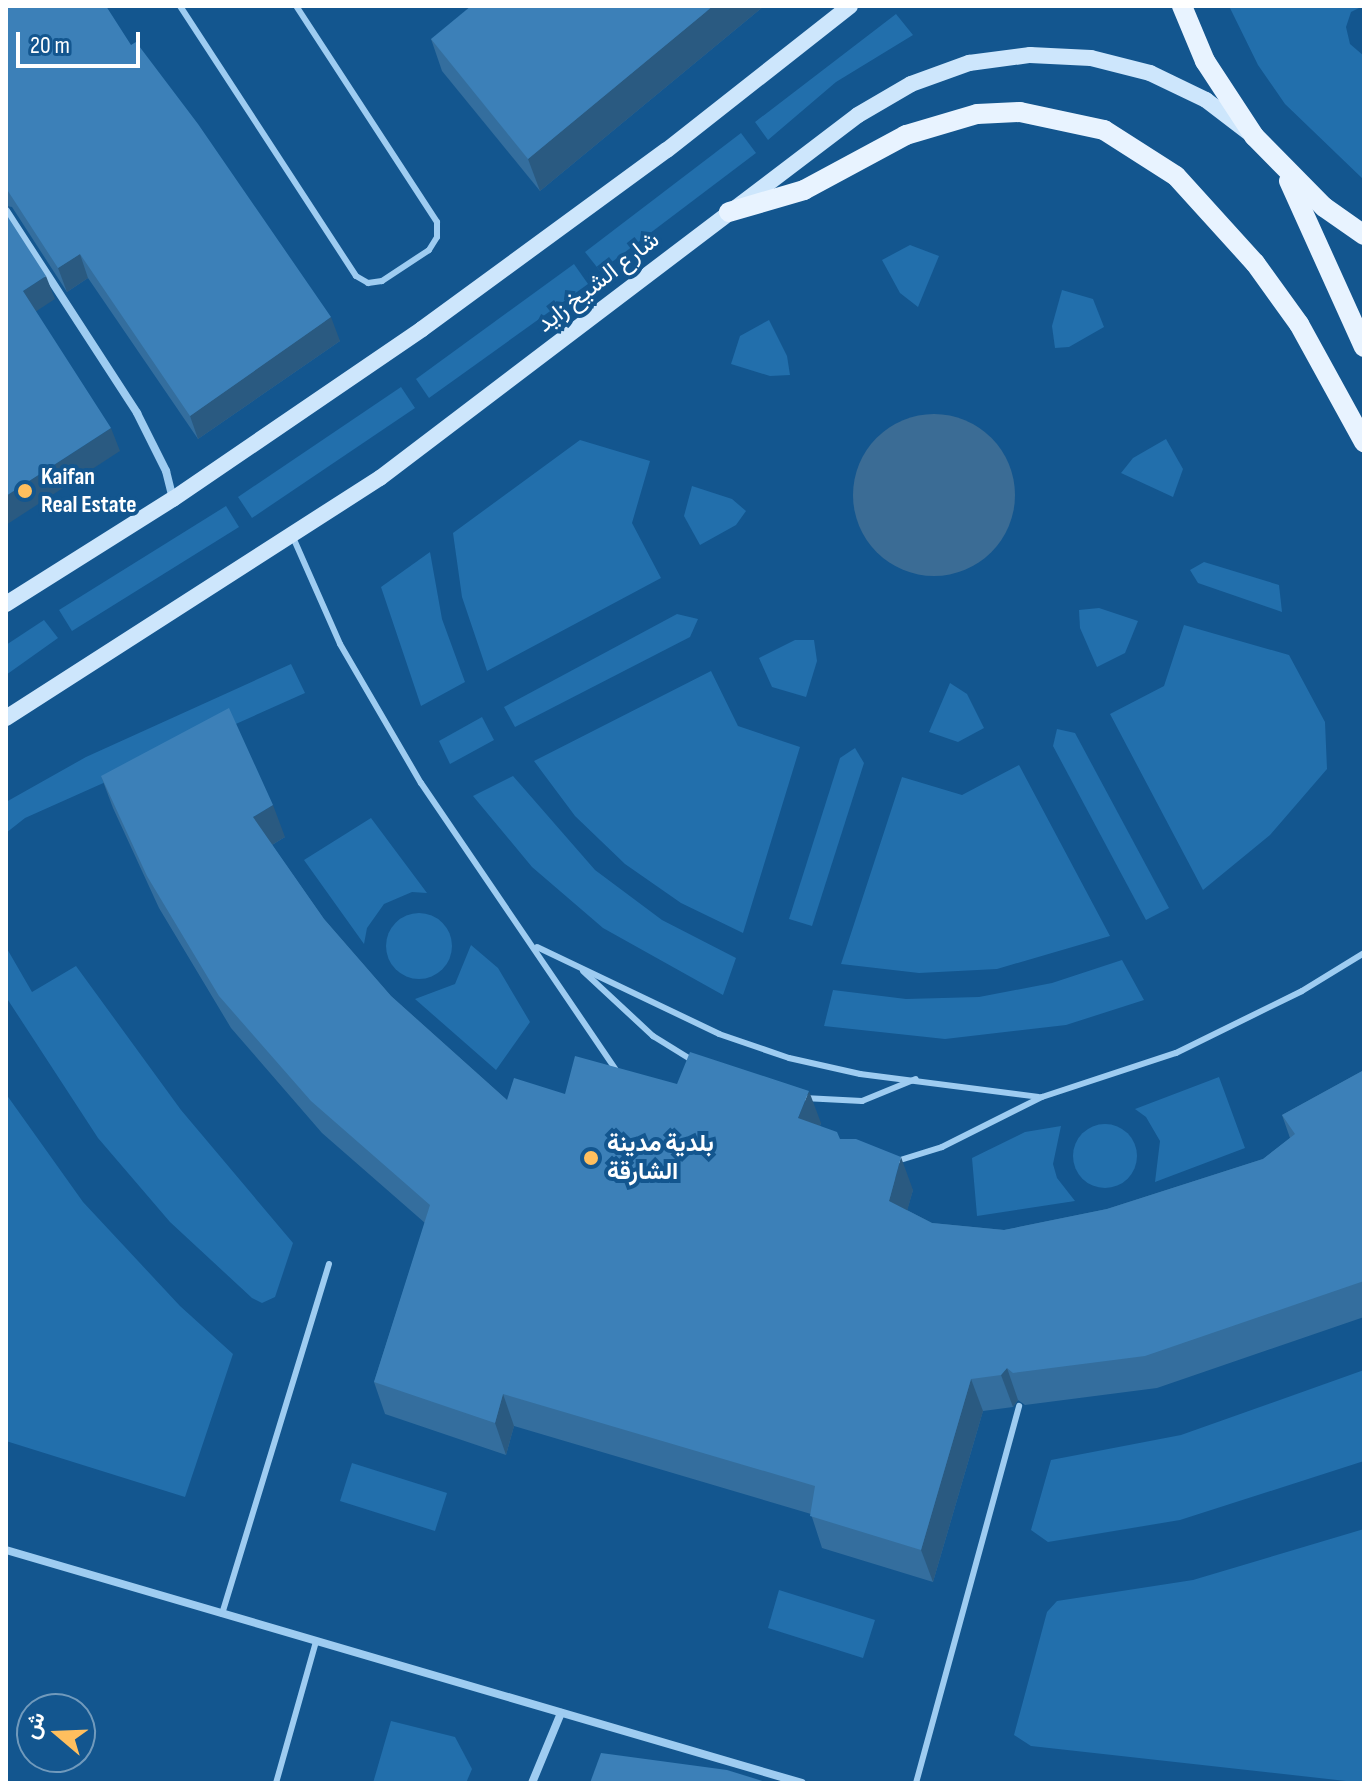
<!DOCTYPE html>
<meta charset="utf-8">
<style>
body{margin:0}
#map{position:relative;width:1370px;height:1789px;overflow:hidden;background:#13568f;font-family:"Sofia Sans Condensed",Vazirmatn,sans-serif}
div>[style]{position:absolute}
.green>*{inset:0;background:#226fac}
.round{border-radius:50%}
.water>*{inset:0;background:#3b6c95}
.service>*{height:6px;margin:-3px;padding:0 3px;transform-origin:3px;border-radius:3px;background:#9eccf1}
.minor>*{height:8px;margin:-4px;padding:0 4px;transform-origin:4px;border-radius:4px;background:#9eccf1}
.secondary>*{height:16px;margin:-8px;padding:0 8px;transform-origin:8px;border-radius:8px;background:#cde6fc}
.primary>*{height:20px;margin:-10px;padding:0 10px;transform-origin:10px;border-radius:10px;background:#e8f3ff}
.wall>*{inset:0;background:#346e9e}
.shaded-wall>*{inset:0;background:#2a5a81}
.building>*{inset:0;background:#3c80b8}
.dots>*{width:22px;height:22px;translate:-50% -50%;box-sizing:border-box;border:4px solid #13568f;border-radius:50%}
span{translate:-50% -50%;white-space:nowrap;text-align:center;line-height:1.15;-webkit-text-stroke:8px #13568f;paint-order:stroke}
.street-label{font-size:24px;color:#fff}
.poi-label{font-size:24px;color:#fff;font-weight:700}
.left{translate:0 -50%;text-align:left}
.frame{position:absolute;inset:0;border:8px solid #fff;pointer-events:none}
.north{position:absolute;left:16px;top:1693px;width:80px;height:80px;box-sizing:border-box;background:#13568f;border:2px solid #719abc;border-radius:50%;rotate:289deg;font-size:22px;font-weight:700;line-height:32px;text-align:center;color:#fff}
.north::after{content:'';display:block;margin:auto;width:28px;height:36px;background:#ffbf5e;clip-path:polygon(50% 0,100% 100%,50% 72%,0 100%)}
.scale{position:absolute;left:16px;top:32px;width:124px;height:36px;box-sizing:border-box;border:4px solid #fff;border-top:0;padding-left:10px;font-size:24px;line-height:28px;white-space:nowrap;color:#fff;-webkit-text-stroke:6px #13568f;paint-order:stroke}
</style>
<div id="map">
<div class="green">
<div style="clip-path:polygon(1229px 6px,1363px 6px,1351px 12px,1346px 27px,1350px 44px,1364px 56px,1364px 180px,1285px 104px,1258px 65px)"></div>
<div style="clip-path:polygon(896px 14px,913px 35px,836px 82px,768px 140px,755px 122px)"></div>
<div style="clip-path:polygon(741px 133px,756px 153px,600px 271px,585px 252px)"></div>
<div style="clip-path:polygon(910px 245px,939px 256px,918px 307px,900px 293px,882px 260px)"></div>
<div style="clip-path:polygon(574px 264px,588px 284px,429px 398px,416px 379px)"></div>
<div style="clip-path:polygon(1062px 290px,1093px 299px,1104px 327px,1069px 347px,1055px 348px,1052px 326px)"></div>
<div style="clip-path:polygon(769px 320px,787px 356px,790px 375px,770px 376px,731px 364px,740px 336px)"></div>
<div style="clip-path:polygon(401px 387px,415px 408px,252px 518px,238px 497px)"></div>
<div style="clip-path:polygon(1166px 439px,1183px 469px,1173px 497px,1121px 473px,1133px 458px)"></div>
<div style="clip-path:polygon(580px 440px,650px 461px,632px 523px,661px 578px,487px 671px,462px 597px,453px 533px)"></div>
<div style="clip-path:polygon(692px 486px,732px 499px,746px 511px,736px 525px,700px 545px,684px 516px)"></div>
<div style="clip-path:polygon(226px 506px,239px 527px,72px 631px,59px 610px)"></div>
<div style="clip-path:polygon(430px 552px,442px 619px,465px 682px,421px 706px,381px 587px)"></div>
<div style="clip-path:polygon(1204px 562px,1279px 585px,1282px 612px,1198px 583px,1190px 570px)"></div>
<div style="clip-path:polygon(1099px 608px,1138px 621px,1125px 653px,1097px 667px,1080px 628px,1079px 610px)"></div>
<div style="clip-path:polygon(677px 614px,698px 619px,690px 637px,515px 727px,504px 707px)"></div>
<div style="clip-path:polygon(44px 620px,58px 638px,6px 675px,6px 645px)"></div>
<div style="clip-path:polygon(1184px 625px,1289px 655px,1325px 722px,1327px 769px,1270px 835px,1203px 890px,1110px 714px,1164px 686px)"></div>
<div style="clip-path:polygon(795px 640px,814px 640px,817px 661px,806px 697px,772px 687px,759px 658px)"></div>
<div style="clip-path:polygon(291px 664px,305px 693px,25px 818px,6px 833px,6px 802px,86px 757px)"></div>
<div style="clip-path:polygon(711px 671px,738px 726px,800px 747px,743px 933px,681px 903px,625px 864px,575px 816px,534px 761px)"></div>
<div style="clip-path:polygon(950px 683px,967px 694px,984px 728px,958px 742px,929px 732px)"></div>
<div style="clip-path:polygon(482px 717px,494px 740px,450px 764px,439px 741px)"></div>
<div style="clip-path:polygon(1057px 729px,1075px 733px,1169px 908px,1146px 920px,1053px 746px)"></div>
<div style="clip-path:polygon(855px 748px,864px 763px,812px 926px,789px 919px,840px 758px)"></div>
<div style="clip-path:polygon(1019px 765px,1110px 936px,997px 969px,919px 973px,841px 964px,902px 777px,962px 795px)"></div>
<div style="clip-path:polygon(513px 776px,595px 870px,662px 920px,736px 958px,723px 995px,603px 928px,532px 867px,473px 796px)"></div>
<div style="clip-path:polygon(371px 818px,427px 893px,412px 892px,384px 904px,367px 928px,364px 944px,304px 860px)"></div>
<div class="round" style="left:386px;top:913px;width:66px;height:66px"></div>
<div style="clip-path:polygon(471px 945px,498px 968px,530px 1022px,496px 1070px,415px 999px,455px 984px)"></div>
<div style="clip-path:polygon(6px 947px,32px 992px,76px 966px,181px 1110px,293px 1243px,275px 1297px,262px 1303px,252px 1298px,170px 1222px,98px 1138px,6px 997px)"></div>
<div style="clip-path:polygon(1122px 960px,1144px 1000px,1066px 1025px,945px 1039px,824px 1026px,833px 990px,906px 999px,979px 997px,1052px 983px)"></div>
<div style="clip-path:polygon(1219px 1077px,1245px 1148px,1155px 1182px,1160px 1141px,1146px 1117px,1135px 1109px)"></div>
<div style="clip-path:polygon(6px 1094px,83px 1202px,180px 1306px,233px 1354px,185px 1497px,6px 1441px)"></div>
<div class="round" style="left:1073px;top:1124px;width:64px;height:64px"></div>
<div style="clip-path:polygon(1061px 1126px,1053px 1164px,1057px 1178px,1075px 1201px,977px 1216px,972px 1158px,1025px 1132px)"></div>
<div style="clip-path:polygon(1364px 1370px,1364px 1461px,1180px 1520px,1048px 1542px,1031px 1530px,1051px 1460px,1181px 1435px)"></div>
<div style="clip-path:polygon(352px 1463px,447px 1493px,435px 1531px,340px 1501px)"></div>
<div style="clip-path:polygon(1364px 1529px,1364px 1783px,1031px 1746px,1014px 1735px,1047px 1612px,1057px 1601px,1193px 1580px)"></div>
<div style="clip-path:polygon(779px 1590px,875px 1620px,863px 1658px,768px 1628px)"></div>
<div style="clip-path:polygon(391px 1721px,455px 1737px,472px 1769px,466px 1783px,373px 1783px)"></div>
</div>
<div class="water">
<div class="round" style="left:853px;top:414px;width:162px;height:162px"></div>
</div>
<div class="service">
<div style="left:180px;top:6px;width:322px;rotate:56.9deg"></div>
<div style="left:356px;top:276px;width:14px;rotate:30deg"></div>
<div style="left:368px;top:283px;width:14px;rotate:-8deg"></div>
<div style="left:382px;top:281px;width:56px;rotate:-33.4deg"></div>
<div style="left:429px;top:250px;width:15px;rotate:-58deg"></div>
<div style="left:437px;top:237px;width:15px;rotate:-90deg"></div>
<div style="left:437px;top:222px;width:258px;rotate:-123.1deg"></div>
<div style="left:292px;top:535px;width:119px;rotate:66.2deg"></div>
<div style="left:340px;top:644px;width:161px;rotate:59.8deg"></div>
<div style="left:421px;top:783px;width:348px;rotate:55.8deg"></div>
<div style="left:537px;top:947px;width:202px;rotate:25.5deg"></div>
<div style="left:719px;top:1034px;width:74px;rotate:18.9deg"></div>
<div style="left:789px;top:1058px;width:73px;rotate:12.7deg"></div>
<div style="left:860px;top:1074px;width:180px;rotate:7.3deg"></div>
<div style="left:583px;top:971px;width:96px;rotate:42.9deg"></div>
<div style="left:653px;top:1036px;width:49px;rotate:31.8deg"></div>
<div style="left:804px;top:1098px;width:58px;rotate:3deg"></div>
<div style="left:862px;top:1101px;width:58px;rotate:-22.2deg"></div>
<div style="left:897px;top:1161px;width:47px;rotate:-17.3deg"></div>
<div style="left:942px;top:1147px;width:112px;rotate:-26.6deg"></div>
<div style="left:1042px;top:1097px;width:141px;rotate:-18.2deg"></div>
<div style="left:1176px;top:1053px;width:140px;rotate:-26.2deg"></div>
<div style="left:1302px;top:991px;width:73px;rotate:-31.5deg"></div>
<div style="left:222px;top:1614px;width:366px;rotate:-73deg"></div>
<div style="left:276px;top:1783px;width:147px;rotate:-74.2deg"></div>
<div style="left:916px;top:1783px;width:391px;rotate:-74.7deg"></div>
</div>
<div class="minor">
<div style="left:6px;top:211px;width:241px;rotate:57deg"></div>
<div style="left:137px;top:413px;width:65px;rotate:63.4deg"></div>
<div style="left:166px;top:471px;width:29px;rotate:76deg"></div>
<div style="left:6px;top:1550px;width:829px;rotate:16.32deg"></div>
<div style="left:532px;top:1783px;width:76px;rotate:-67.5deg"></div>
</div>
<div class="secondary">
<div style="left:6px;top:604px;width:197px;rotate:-32.2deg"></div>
<div style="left:173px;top:499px;width:301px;rotate:-34.3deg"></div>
<div style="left:422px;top:329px;width:303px;rotate:-36.2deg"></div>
<div style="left:667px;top:150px;width:233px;rotate:-38.2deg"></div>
<div style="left:6px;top:718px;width:444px;rotate:-32.7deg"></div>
<div style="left:380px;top:478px;width:600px;rotate:-37.21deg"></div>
<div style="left:858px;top:115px;width:61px;rotate:-30.3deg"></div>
<div style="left:911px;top:84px;width:62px;rotate:-19.9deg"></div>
<div style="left:969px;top:63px;width:62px;rotate:-7.5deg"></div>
<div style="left:1030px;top:55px;width:61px;rotate:2.8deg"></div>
<div style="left:1091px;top:58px;width:61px;rotate:14.3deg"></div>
<div style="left:1150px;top:73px;width:62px;rotate:25.7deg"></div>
<div style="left:1206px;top:100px;width:53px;rotate:37.3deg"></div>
</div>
<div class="primary">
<div style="left:1182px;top:6px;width:60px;rotate:67.3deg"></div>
<div style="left:1205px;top:61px;width:90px;rotate:56.8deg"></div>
<div style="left:1254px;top:136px;width:100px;rotate:45.4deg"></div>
<div style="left:1324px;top:207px;width:49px;rotate:35deg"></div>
<div style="left:1289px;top:181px;width:182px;rotate:65.7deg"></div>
<div style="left:729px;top:212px;width:78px;rotate:-16.3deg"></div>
<div style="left:804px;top:190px;width:116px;rotate:-28.3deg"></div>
<div style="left:906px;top:135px;width:74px;rotate:-16.5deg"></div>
<div style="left:977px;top:114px;width:43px;rotate:-2.7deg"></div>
<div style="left:1020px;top:112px;width:86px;rotate:12.1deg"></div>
<div style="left:1104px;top:130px;width:85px;rotate:32.6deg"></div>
<div style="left:1176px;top:176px;width:118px;rotate:47.8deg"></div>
<div style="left:1255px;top:263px;width:75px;rotate:54.2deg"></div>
<div style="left:1299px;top:324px;width:135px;rotate:61.2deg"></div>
</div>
<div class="wall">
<div style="clip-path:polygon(6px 6px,131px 45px,340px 341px,198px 439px,88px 278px,67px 292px,12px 207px,6px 206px)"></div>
<div style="clip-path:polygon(764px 6px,540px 191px,442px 71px,431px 39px)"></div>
<div style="clip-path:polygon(101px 776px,285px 837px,272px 845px,324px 919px,391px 996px,507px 1100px,565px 1094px,821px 1123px,820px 1126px,913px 1190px,907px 1210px,932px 1223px,1004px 1230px,1107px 1209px,1263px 1159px,1290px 1138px,1282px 1115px,1364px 1070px,1364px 1317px,1157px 1388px,1025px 1405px,1018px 1400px,1013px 1407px,983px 1411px,933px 1582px,822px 1548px,811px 1514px,514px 1426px,506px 1455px,385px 1414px,374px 1382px,425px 1223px,322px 1133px,231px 1028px,159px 908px,113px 808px)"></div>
</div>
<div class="shaded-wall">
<div style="clip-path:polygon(713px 6px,764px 6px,540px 191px,528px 159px)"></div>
<div style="clip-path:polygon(80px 254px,88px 278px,67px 292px,58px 268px)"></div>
<div style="clip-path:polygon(46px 276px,55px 299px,32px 314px,23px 291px)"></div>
<div style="clip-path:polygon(331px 317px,340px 341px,198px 439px,190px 416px)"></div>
<div style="clip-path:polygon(111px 428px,120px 451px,6px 525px,6px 496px)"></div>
<div style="clip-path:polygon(273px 805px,285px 837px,265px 849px,253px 817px)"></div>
<div style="clip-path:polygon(809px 1091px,821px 1123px,810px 1150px,798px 1118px)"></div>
<div style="clip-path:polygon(901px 1157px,913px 1190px,901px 1233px,889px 1201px)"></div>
<div style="clip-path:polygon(1007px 1368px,1018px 1400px,1013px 1407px,1001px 1375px)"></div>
<div style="clip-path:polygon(971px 1379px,983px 1411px,933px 1582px,921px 1550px)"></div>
<div style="clip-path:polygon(503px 1394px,514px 1426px,506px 1455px,495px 1423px)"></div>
</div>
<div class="building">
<div style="clip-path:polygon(6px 6px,106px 6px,131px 45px,136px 42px,198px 124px,331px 317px,190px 416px,80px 254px,58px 268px,6px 188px)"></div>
<div style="clip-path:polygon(471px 6px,713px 6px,528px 159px,431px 39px)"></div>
<div style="clip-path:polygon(6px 214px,46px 276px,23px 291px,111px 428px,6px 496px)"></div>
<div style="clip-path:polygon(229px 708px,273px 805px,253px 817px,324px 919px,391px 996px,507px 1100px,514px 1078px,565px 1094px,575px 1056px,677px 1084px,690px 1052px,809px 1091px,798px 1118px,837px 1132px,840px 1139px,856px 1139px,901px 1157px,889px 1201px,932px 1223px,1004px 1230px,1107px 1209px,1263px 1159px,1295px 1134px,1282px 1115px,1364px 1070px,1364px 1281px,1145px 1356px,1013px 1373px,1007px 1368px,1001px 1375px,971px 1379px,921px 1550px,810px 1516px,815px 1486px,503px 1394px,495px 1423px,374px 1382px,430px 1205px,311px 1101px,219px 996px,147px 876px,101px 776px)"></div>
<div style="clip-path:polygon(601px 1753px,727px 1770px,769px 1783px,590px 1783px)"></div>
</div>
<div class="dots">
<div style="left:25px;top:491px;background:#ffbf5e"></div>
<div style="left:591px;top:1158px;background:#ffbf5e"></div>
</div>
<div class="street-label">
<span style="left:598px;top:282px;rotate:-38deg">شارع الشيخ زايد</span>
</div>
<div class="poi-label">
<span class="left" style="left:41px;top:491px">Kaifan<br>Real Estate</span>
<span class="left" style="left:607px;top:1158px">بلدية مدينة<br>الشارقة</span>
</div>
<div class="frame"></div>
<div class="north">ش</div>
<div class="scale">20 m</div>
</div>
